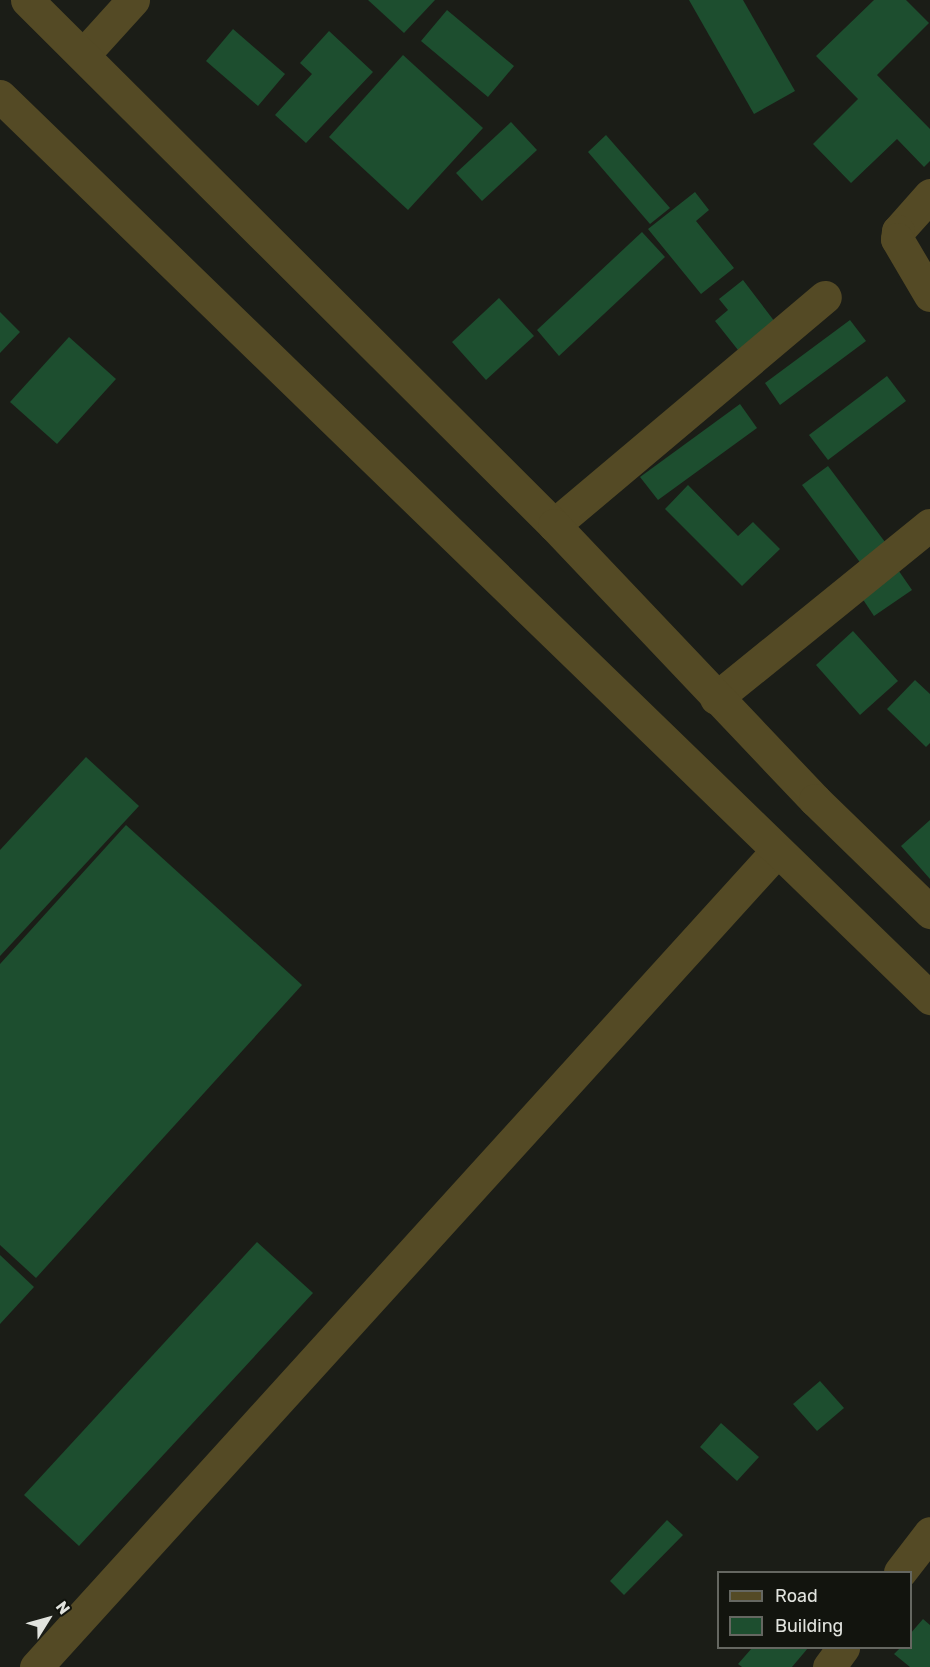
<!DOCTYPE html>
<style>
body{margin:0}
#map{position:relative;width:930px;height:1667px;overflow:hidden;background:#1b1d17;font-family:Rubik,sans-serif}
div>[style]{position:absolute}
.building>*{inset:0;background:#1d4e2f}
.minor>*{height:33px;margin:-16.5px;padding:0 16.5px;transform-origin:16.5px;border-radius:16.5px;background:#544a25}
.tertiary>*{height:33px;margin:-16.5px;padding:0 16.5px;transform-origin:16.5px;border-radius:16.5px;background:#544a25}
span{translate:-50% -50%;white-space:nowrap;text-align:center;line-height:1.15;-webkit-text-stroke:5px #12140e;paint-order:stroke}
.legend{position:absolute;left:717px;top:1571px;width:195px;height:78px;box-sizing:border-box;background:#12140e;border:2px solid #656761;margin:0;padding:8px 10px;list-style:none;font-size:18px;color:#e1e3de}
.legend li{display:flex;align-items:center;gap:12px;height:30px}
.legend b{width:30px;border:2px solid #656761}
.north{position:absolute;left:18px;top:1589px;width:60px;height:60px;-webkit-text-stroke:4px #12140e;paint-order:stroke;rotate:53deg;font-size:16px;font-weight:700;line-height:24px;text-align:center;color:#e1e3de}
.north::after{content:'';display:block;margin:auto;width:21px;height:27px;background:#e1e3de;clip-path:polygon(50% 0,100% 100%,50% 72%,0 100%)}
</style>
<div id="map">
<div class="building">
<div style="clip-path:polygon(368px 0,435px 0,404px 33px)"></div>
<div style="clip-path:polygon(689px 0,743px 0,795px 91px,754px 114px)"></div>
<div style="clip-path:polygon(874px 0,906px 0,929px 23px,877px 75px,930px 129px,930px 161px,924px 167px,897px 139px,851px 183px,813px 144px,858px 99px,816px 56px)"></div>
<div style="clip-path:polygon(447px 10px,514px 66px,488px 97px,421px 41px)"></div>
<div style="clip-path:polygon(233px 29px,285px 74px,258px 106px,206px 61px)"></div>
<div style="clip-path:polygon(329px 31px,373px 72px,306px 143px,275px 115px,312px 74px,300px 63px)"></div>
<div style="clip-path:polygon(403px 55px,483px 128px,408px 210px,329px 137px)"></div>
<div style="clip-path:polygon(511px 122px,537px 150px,482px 201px,456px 173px)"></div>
<div style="clip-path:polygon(606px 135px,670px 208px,650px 224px,588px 152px)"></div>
<div style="clip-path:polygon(695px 192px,709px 210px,696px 221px,734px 268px,701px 294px,648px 229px)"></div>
<div style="clip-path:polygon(642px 232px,665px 257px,559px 356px,537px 330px)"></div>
<div style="clip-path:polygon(743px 280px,775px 322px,738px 350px,715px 321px,728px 310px,719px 299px)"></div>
<div style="clip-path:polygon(499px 298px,534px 336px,486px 380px,452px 342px)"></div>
<div style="clip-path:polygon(0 312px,20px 332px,0 353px)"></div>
<div style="clip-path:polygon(850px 320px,866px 341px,780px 405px,765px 383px)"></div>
<div style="clip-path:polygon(69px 337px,116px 379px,57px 444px,10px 402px)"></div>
<div style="clip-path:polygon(887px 376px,906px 401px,828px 460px,809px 435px)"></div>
<div style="clip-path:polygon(740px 404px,757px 428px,658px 500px,640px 477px)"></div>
<div style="clip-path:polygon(828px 466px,891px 550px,865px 569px,802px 485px)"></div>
<div style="clip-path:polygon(688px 485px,738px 536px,753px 522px,780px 549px,742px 586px,665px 509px)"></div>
<div style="clip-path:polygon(894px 564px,912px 590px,874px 616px,856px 589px)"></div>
<div style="clip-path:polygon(853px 631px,898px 681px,860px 715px,816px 665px)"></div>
<div style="clip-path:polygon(915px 680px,930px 694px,930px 743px,926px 747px,887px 709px)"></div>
<div style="clip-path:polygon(86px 757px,139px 806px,0 956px,0 850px)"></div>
<div style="clip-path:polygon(930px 820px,930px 879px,901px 846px)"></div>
<div style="clip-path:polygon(126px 825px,302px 985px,36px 1278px,0 1245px,0 964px)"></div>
<div style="clip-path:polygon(257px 1242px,313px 1293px,79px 1546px,24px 1495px)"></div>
<div style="clip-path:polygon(0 1255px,34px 1287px,0 1324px)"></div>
<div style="clip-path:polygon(820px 1381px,844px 1408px,817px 1431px,793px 1404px)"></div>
<div style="clip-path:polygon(721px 1423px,759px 1457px,737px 1481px,700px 1447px)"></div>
<div style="clip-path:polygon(667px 1520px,683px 1535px,624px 1595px,610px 1581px)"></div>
<div style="clip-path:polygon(923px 1619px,930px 1625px,930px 1667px,910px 1667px,894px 1654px,900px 1648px,910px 1648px,910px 1634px)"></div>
<div style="clip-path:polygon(752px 1648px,808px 1648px,792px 1667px,742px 1667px,738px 1664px)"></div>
</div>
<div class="minor">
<div style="left:84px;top:54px;width:73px;rotate:-47.8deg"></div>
<div style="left:930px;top:195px;width:48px;rotate:131.6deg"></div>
<div style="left:898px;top:231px;width:8px;rotate:97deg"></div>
<div style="left:897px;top:239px;width:65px;rotate:59.5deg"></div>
<div style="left:554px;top:525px;width:354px;rotate:-40.1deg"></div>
<div style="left:716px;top:698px;width:275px;rotate:-39deg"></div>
<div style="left:900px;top:1572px;width:49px;rotate:-52.4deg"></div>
<div style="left:36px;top:1667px;width:1101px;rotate:-47.76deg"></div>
<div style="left:829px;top:1667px;width:24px;rotate:-54deg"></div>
</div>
<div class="tertiary">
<div style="left:27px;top:0;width:744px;rotate:44.89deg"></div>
<div style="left:554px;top:525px;width:379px;rotate:46.5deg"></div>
<div style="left:815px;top:800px;width:161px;rotate:44.2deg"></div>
<div style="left:0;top:96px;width:1296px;rotate:44.12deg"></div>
</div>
<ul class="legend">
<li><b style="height:8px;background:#544a25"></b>Road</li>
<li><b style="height:16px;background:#1d4e2f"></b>Building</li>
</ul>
<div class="north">N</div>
</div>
